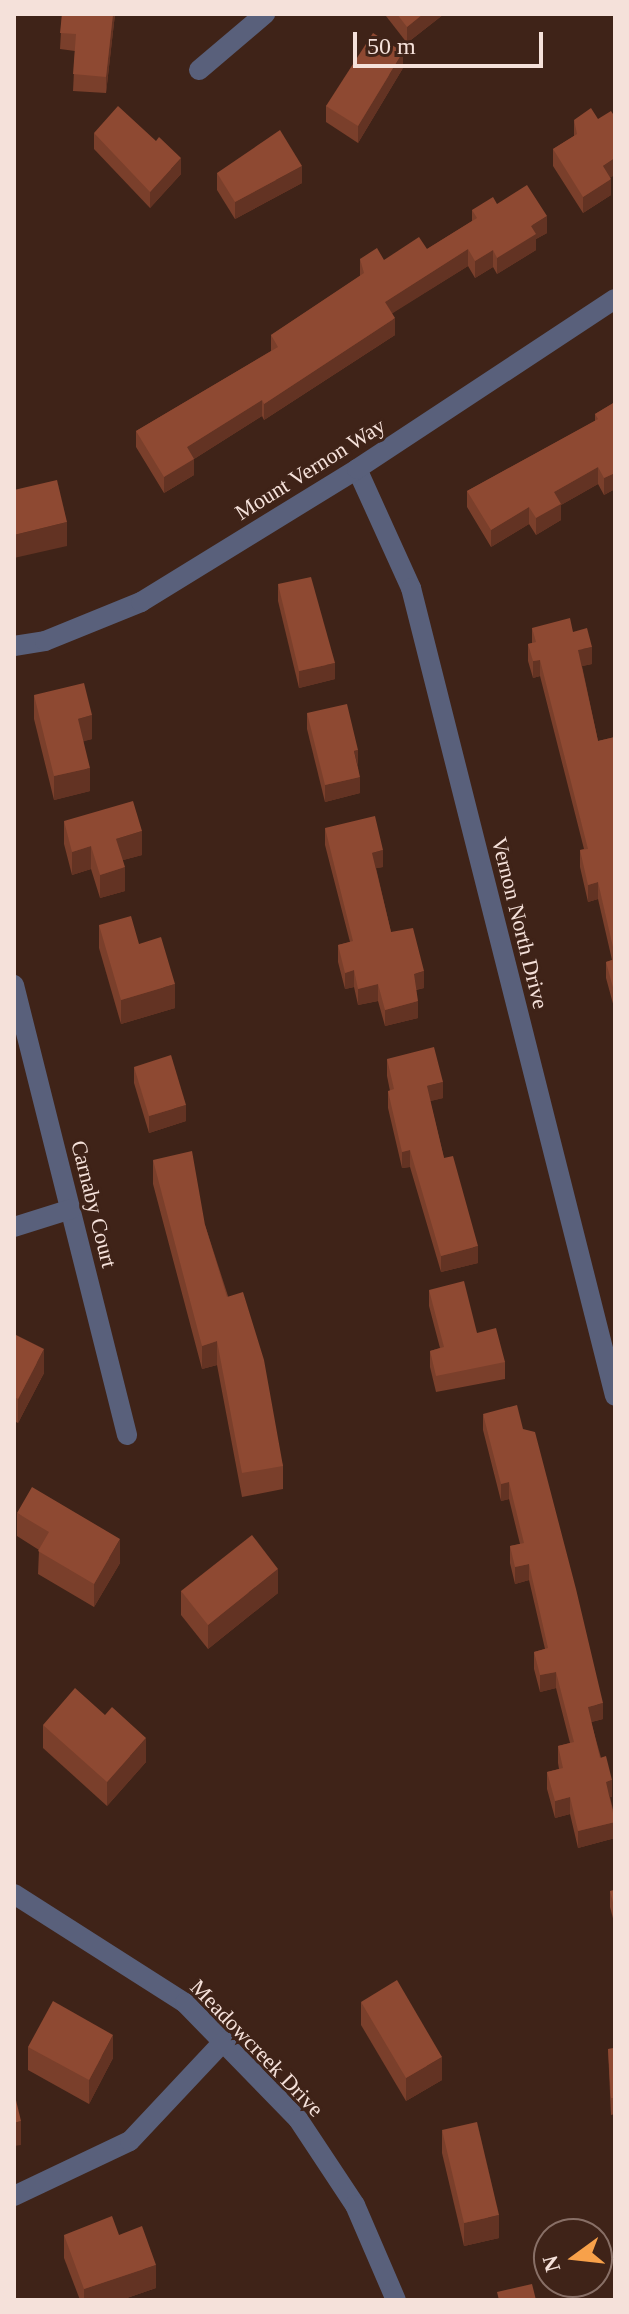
<!DOCTYPE html>
<style>
body{margin:0}
#map{position:relative;width:629px;height:2314px;overflow:hidden;background:#3f2318;font-family:"Times New Roman",serif}
div>[style]{position:absolute}
.minor>*{height:20px;margin:-10px;padding:0 10px;transform-origin:10px;border-radius:10px;background:#59607b}
.wall>*{inset:0;background:#7a3f2b}
.shaded-wall>*{inset:0;background:#633323}
.building>*{inset:0;background:#8e4932}
span{translate:-50% -50%;white-space:nowrap;text-align:center;line-height:1.15;-webkit-text-stroke:6px #3f2318;paint-order:stroke}
.street-label{font-size:22px;color:#f5e1da}
.frame{position:absolute;inset:0;border:16px solid #f5e1da;pointer-events:none}
.north{position:absolute;left:533px;top:2218px;width:80px;height:80px;box-sizing:border-box;background:#3f2318;border:2px solid #886f66;border-radius:50%;rotate:255deg;font-size:22px;font-weight:700;line-height:32px;text-align:center;color:#f5e1da}
.north::after{content:'';display:block;margin:auto;width:28px;height:36px;background:#f8a14a;clip-path:polygon(50% 0,100% 100%,50% 72%,0 100%)}
.scale{position:absolute;left:353px;top:32px;width:190px;height:36px;box-sizing:border-box;border:4px solid #f5e1da;border-top:0;padding-left:10px;font-size:24px;line-height:28px;white-space:nowrap;color:#f5e1da;-webkit-text-stroke:6px #3f2318;paint-order:stroke}
</style>
<div id="map">
<div class="minor">
<div style="left:199px;top:70px;width:87px;rotate:-40.3deg"></div>
<div style="left:357px;top:469px;width:131px;rotate:65.6deg"></div>
<div style="left:411px;top:588px;width:833px;rotate:75.83deg"></div>
<div style="left:14px;top:646px;width:31px;rotate:-9deg"></div>
<div style="left:45px;top:641px;width:104px;rotate:-22.1deg"></div>
<div style="left:141px;top:602px;width:254px;rotate:-31.6deg"></div>
<div style="left:357px;top:469px;width:309px;rotate:-33.4deg"></div>
<div style="left:14px;top:985px;width:464px;rotate:75.9deg"></div>
<div style="left:14px;top:1227px;width:60px;rotate:-17.5deg"></div>
<div style="left:14px;top:1894px;width:203px;rotate:32.5deg"></div>
<div style="left:185px;top:2003px;width:162px;rotate:45.8deg"></div>
<div style="left:298px;top:2119px;width:103px;rotate:56.5deg"></div>
<div style="left:355px;top:2205px;width:103px;rotate:66.7deg"></div>
<div style="left:14px;top:2196px;width:128px;rotate:-25.4deg"></div>
<div style="left:130px;top:2141px;width:137px;rotate:-46.8deg"></div>
</div>
<div class="wall">
<div style="clip-path:polygon(62px 14px,115px 14px,106px 93px,73px 91px,75px 51px,60px 49px)"></div>
<div style="clip-path:polygon(386px 14px,444px 14px,407px 43px,386px 16px)"></div>
<div style="clip-path:polygon(403px 68px,358px 143px,326px 122px,326px 106px)"></div>
<div style="clip-path:polygon(574px 120px,610px 178px,611px 195px,583px 213px,553px 166px,553px 149px,574px 136px)"></div>
<div style="clip-path:polygon(94px 133px,181px 174px,150px 208px,94px 149px)"></div>
<div style="clip-path:polygon(217px 173px,302px 183px,235px 219px,217px 190px)"></div>
<div style="clip-path:polygon(497px 204px,547px 233px,536px 239px,536px 250px,497px 274px,493px 267px,475px 278px,468px 266px,392px 313px,395px 335px,264px 420px,262px 416px,194px 459px,194px 475px,164px 493px,136px 447px,136px 431px,271px 351px,271px 335px,360px 276px,360px 259px,384px 260px,427px 249px,472px 221px,472px 210px)"></div>
<div style="clip-path:polygon(615px 402px,615px 489px,604px 495px,598px 484px,561px 505px,561px 520px,536px 535px,529px 524px,491px 547px,467px 507px,467px 491px,595px 421px,595px 414px)"></div>
<div style="clip-path:polygon(278px 584px,335px 679px,299px 688px,278px 601px)"></div>
<div style="clip-path:polygon(532px 628px,573px 632px,592px 664px,582px 666px,598px 741px,615px 737px,615px 1011px,606px 978px,606px 962px,612px 960px,598px 899px,588px 902px,580px 867px,580px 850px,584px 849px,540px 676px,533px 678px,528px 661px,528px 644px,532px 643px)"></div>
<div style="clip-path:polygon(34px 695px,92px 739px,83px 741px,90px 791px,54px 800px,34px 719px)"></div>
<div style="clip-path:polygon(307px 713px,358px 767px,360px 793px,325px 802px,307px 729px)"></div>
<div style="clip-path:polygon(64px 821px,142px 855px,123px 860px,125px 891px,100px 898px,91px 869px,72px 875px,64px 844px)"></div>
<div style="clip-path:polygon(325px 828px,383px 867px,376px 868px,391px 932px,424px 988px,416px 990px,418px 1018px,385px 1026px,378px 1001px,358px 1005px,354px 987px,345px 989px,338px 962px,338px 945px,350px 942px,325px 845px)"></div>
<div style="clip-path:polygon(99px 925px,139px 944px,175px 1008px,121px 1024px,99px 948px)"></div>
<div style="clip-path:polygon(387px 1059px,443px 1098px,430px 1101px,444px 1158px,478px 1263px,441px 1272px,410px 1167px,402px 1168px,388px 1108px,388px 1091px,390px 1091px,387px 1076px)"></div>
<div style="clip-path:polygon(134px 1067px,186px 1121px,149px 1133px,134px 1083px)"></div>
<div style="clip-path:polygon(153px 1160px,205px 1225px,283px 1466px,283px 1489px,242px 1497px,217px 1365px,202px 1369px,153px 1184px)"></div>
<div style="clip-path:polygon(429px 1290px,477px 1333px,505px 1362px,505px 1379px,436px 1392px,430px 1367px,430px 1351px,440px 1348px,429px 1306px)"></div>
<div style="clip-path:polygon(14px 1334px,44px 1373px,18px 1423px,14px 1421px)"></div>
<div style="clip-path:polygon(483px 1414px,603px 1719px,591px 1722px,612px 1797px,610px 1797px,615px 1818px,615px 1838px,578px 1848px,570px 1814px,555px 1818px,547px 1789px,547px 1772px,559px 1769px,558px 1763px,558px 1746px,570px 1743px,556px 1688px,540px 1692px,534px 1669px,534px 1652px,545px 1649px,529px 1580px,515px 1584px,510px 1563px,510px 1546px,520px 1544px,509px 1499px,501px 1501px,483px 1430px)"></div>
<div style="clip-path:polygon(17px 1513px,120px 1563px,94px 1607px,38px 1574px,39px 1550px,17px 1536px)"></div>
<div style="clip-path:polygon(181px 1591px,278px 1593px,208px 1649px,181px 1615px)"></div>
<div style="clip-path:polygon(43px 1725px,146px 1762px,107px 1806px,43px 1748px)"></div>
<div style="clip-path:polygon(615px 1890px,615px 1926px,610px 1907px,610px 1891px)"></div>
<div style="clip-path:polygon(361px 2002px,442px 2080px,406px 2101px,361px 2025px)"></div>
<div style="clip-path:polygon(28px 2047px,113px 2058px,89px 2104px,28px 2070px)"></div>
<div style="clip-path:polygon(615px 2048px,615px 2114px,611px 2115px,608px 2049px)"></div>
<div style="clip-path:polygon(442px 2130px,499px 2238px,464px 2246px,442px 2153px)"></div>
<div style="clip-path:polygon(64px 2235px,119px 2235px,156px 2288px,121px 2300px,80px 2300px,64px 2258px)"></div>
</div>
<div class="shaded-wall">
<div style="clip-path:polygon(113px 14px,115px 14px,106px 93px,106px 77px)"></div>
<div style="clip-path:polygon(423px 14px,444px 14px,407px 43px,407px 27px)"></div>
<div style="clip-path:polygon(403px 52px,403px 68px,358px 143px,358px 126px)"></div>
<div style="clip-path:polygon(181px 158px,181px 174px,150px 208px,150px 192px)"></div>
<div style="clip-path:polygon(615px 158px,615px 175px,603px 182px,603px 166px)"></div>
<div style="clip-path:polygon(302px 166px,302px 183px,235px 219px,235px 202px)"></div>
<div style="clip-path:polygon(611px 179px,611px 195px,583px 213px,583px 197px)"></div>
<div style="clip-path:polygon(547px 216px,547px 233px,536px 239px,536px 250px,497px 274px,497px 258px,531px 226px)"></div>
<div style="clip-path:polygon(468px 249px,468px 266px,385px 318px,385px 302px)"></div>
<div style="clip-path:polygon(493px 250px,493px 267px,475px 278px,475px 261px)"></div>
<div style="clip-path:polygon(395px 318px,395px 335px,264px 420px,264px 404px)"></div>
<div style="clip-path:polygon(262px 400px,262px 416px,194px 459px,194px 475px,164px 493px,164px 477px,187px 447px)"></div>
<div style="clip-path:polygon(598px 467px,598px 484px,561px 505px,561px 520px,536px 535px,536px 518px,554px 492px)"></div>
<div style="clip-path:polygon(615px 473px,615px 489px,604px 495px,604px 478px)"></div>
<div style="clip-path:polygon(529px 507px,529px 524px,491px 547px,491px 530px)"></div>
<div style="clip-path:polygon(67px 522px,67px 546px,14px 558px,14px 535px)"></div>
<div style="clip-path:polygon(592px 647px,592px 664px,578px 667px,578px 650px)"></div>
<div style="clip-path:polygon(540px 660px,540px 676px,533px 678px,533px 661px)"></div>
<div style="clip-path:polygon(335px 663px,335px 679px,299px 688px,299px 671px)"></div>
<div style="clip-path:polygon(92px 715px,92px 739px,78px 743px,78px 719px)"></div>
<div style="clip-path:polygon(358px 750px,358px 767px,354px 751px)"></div>
<div style="clip-path:polygon(90px 768px,90px 791px,54px 800px,54px 776px)"></div>
<div style="clip-path:polygon(360px 777px,360px 793px,325px 802px,325px 785px)"></div>
<div style="clip-path:polygon(142px 831px,142px 855px,116px 862px,116px 839px)"></div>
<div style="clip-path:polygon(91px 846px,91px 869px,72px 875px,72px 852px)"></div>
<div style="clip-path:polygon(383px 850px,383px 867px,372px 869px,372px 853px)"></div>
<div style="clip-path:polygon(125px 867px,125px 891px,100px 898px,100px 875px)"></div>
<div style="clip-path:polygon(598px 882px,598px 899px,588px 902px,588px 885px)"></div>
<div style="clip-path:polygon(354px 970px,354px 987px,345px 989px,345px 973px)"></div>
<div style="clip-path:polygon(424px 971px,424px 988px,414px 990px,414px 974px)"></div>
<div style="clip-path:polygon(175px 984px,175px 1008px,121px 1024px,121px 1000px)"></div>
<div style="clip-path:polygon(378px 984px,378px 1001px,358px 1005px,358px 989px)"></div>
<div style="clip-path:polygon(418px 1001px,418px 1018px,385px 1026px,385px 1010px)"></div>
<div style="clip-path:polygon(443px 1082px,443px 1098px,427px 1102px,427px 1086px)"></div>
<div style="clip-path:polygon(186px 1105px,186px 1121px,149px 1133px,149px 1116px)"></div>
<div style="clip-path:polygon(410px 1150px,410px 1167px,402px 1168px,402px 1152px)"></div>
<div style="clip-path:polygon(478px 1246px,478px 1263px,441px 1272px,441px 1256px)"></div>
<div style="clip-path:polygon(217px 1341px,217px 1365px,202px 1369px,202px 1346px)"></div>
<div style="clip-path:polygon(44px 1349px,44px 1373px,18px 1423px,18px 1399px)"></div>
<div style="clip-path:polygon(509px 1482px,509px 1499px,501px 1501px,501px 1484px)"></div>
<div style="clip-path:polygon(120px 1539px,120px 1563px,94px 1607px,94px 1584px)"></div>
<div style="clip-path:polygon(529px 1564px,529px 1580px,515px 1584px,515px 1567px)"></div>
<div style="clip-path:polygon(278px 1569px,278px 1593px,208px 1649px,208px 1625px)"></div>
<div style="clip-path:polygon(556px 1672px,556px 1688px,540px 1692px,540px 1675px)"></div>
<div style="clip-path:polygon(603px 1703px,603px 1719px,588px 1723px,588px 1707px)"></div>
<div style="clip-path:polygon(146px 1738px,146px 1762px,107px 1806px,107px 1782px)"></div>
<div style="clip-path:polygon(612px 1780px,612px 1797px,606px 1798px,606px 1782px)"></div>
<div style="clip-path:polygon(570px 1797px,570px 1814px,555px 1818px,555px 1801px)"></div>
<div style="clip-path:polygon(615px 1822px,615px 1838px,578px 1848px,578px 1831px)"></div>
<div style="clip-path:polygon(113px 2035px,113px 2058px,89px 2104px,89px 2080px)"></div>
<div style="clip-path:polygon(442px 2057px,442px 2080px,406px 2101px,406px 2078px)"></div>
<div style="clip-path:polygon(21px 2121px,21px 2145px,14px 2146px,14px 2123px)"></div>
<div style="clip-path:polygon(499px 2215px,499px 2238px,464px 2246px,464px 2223px)"></div>
<div style="clip-path:polygon(156px 2265px,156px 2288px,121px 2300px,84px 2300px,84px 2289px)"></div>
</div>
<div class="building">
<div style="clip-path:polygon(62px 14px,113px 14px,106px 77px,73px 74px,76px 34px,60px 33px)"></div>
<div style="clip-path:polygon(397px 14px,423px 14px,407px 27px)"></div>
<div style="clip-path:polygon(373px 33px,403px 52px,358px 126px,326px 106px)"></div>
<div style="clip-path:polygon(118px 106px,156px 141px,159px 137px,181px 158px,150px 192px,94px 133px)"></div>
<div style="clip-path:polygon(591px 108px,598px 119px,611px 111px,615px 117px,615px 158px,603px 166px,611px 179px,583px 197px,553px 149px,577px 134px,574px 120px)"></div>
<div style="clip-path:polygon(280px 130px,302px 166px,235px 202px,217px 173px)"></div>
<div style="clip-path:polygon(527px 185px,547px 216px,531px 226px,536px 234px,497px 258px,493px 250px,475px 261px,468px 249px,385px 302px,395px 318px,264px 404px,262px 400px,187px 447px,194px 459px,164px 477px,136px 431px,278px 347px,271px 335px,364px 273px,360px 259px,377px 248px,384px 260px,419px 237px,427px 249px,477px 218px,472px 210px,493px 197px,497px 204px)"></div>
<div style="clip-path:polygon(615px 402px,615px 473px,604px 478px,598px 467px,554px 492px,561px 504px,536px 518px,529px 507px,491px 530px,467px 491px,598px 419px,595px 414px)"></div>
<div style="clip-path:polygon(57px 480px,67px 522px,14px 535px,14px 490px)"></div>
<div style="clip-path:polygon(311px 577px,335px 663px,299px 671px,278px 584px)"></div>
<div style="clip-path:polygon(570px 618px,573px 632px,587px 628px,592px 647px,578px 650px,598px 741px,615px 737px,615px 956px,598px 882px,588px 885px,580px 850px,588px 849px,540px 660px,533px 661px,528px 644px,536px 642px,532px 628px)"></div>
<div style="clip-path:polygon(84px 683px,92px 715px,78px 719px,90px 768px,54px 776px,34px 695px)"></div>
<div style="clip-path:polygon(347px 704px,358px 750px,354px 751px,360px 777px,325px 785px,307px 713px)"></div>
<div style="clip-path:polygon(133px 801px,142px 831px,116px 839px,125px 867px,100px 875px,91px 846px,72px 852px,64px 821px)"></div>
<div style="clip-path:polygon(375px 816px,383px 850px,372px 853px,391px 932px,413px 928px,424px 971px,414px 974px,418px 1001px,385px 1010px,378px 984px,358px 989px,354px 970px,345px 973px,338px 945px,353px 941px,325px 828px)"></div>
<div style="clip-path:polygon(131px 916px,139px 944px,161px 937px,175px 984px,121px 1000px,99px 925px)"></div>
<div style="clip-path:polygon(615px 959px,615px 995px,606px 962px)"></div>
<div style="clip-path:polygon(434px 1047px,443px 1082px,427px 1086px,444px 1158px,453px 1156px,478px 1246px,441px 1256px,410px 1150px,402px 1152px,388px 1091px,394px 1089px,387px 1059px)"></div>
<div style="clip-path:polygon(171px 1055px,186px 1105px,149px 1116px,134px 1067px)"></div>
<div style="clip-path:polygon(192px 1151px,205px 1225px,227px 1297px,243px 1292px,264px 1360px,283px 1466px,242px 1473px,217px 1341px,202px 1346px,153px 1160px)"></div>
<div style="clip-path:polygon(464px 1281px,477px 1333px,496px 1328px,505px 1362px,436px 1376px,430px 1351px,444px 1347px,429px 1290px)"></div>
<div style="clip-path:polygon(14px 1334px,44px 1349px,18px 1399px,14px 1397px)"></div>
<div style="clip-path:polygon(517px 1405px,523px 1429px,535px 1432px,576px 1589px,603px 1703px,588px 1707px,600px 1758px,606px 1756px,612px 1780px,606px 1782px,615px 1822px,578px 1831px,570px 1797px,555px 1801px,547px 1772px,563px 1768px,558px 1746px,574px 1742px,556px 1672px,540px 1675px,534px 1652px,548px 1648px,529px 1564px,515px 1567px,510px 1546px,524px 1543px,509px 1482px,501px 1484px,483px 1414px)"></div>
<div style="clip-path:polygon(32px 1487px,120px 1539px,94px 1584px,38px 1551px,49px 1532px,17px 1513px)"></div>
<div style="clip-path:polygon(252px 1535px,278px 1569px,208px 1625px,181px 1591px)"></div>
<div style="clip-path:polygon(75px 1688px,105px 1715px,112px 1707px,146px 1738px,107px 1782px,43px 1725px)"></div>
<div style="clip-path:polygon(615px 1890px,615px 1910px,610px 1891px)"></div>
<div style="clip-path:polygon(397px 1980px,442px 2057px,406px 2078px,361px 2002px)"></div>
<div style="clip-path:polygon(53px 2001px,113px 2035px,89px 2080px,28px 2047px)"></div>
<div style="clip-path:polygon(615px 2048px,615px 2098px,611px 2098px,608px 2049px)"></div>
<div style="clip-path:polygon(14px 2092px,21px 2121px,14px 2123px)"></div>
<div style="clip-path:polygon(477px 2122px,499px 2215px,464px 2223px,442px 2130px)"></div>
<div style="clip-path:polygon(112px 2216px,119px 2235px,142px 2226px,156px 2265px,84px 2289px,64px 2235px)"></div>
<div style="clip-path:polygon(532px 2284px,536px 2300px,499px 2300px,497px 2292px)"></div>
</div>
<div class="street-label">
<span style="left:310px;top:469px;rotate:-32deg">Mount Vernon Way</span>
<span style="left:520px;top:923px;rotate:76deg">Vernon North Drive</span>
<span style="left:94px;top:1204px;rotate:76deg">Carnaby Court</span>
<span style="left:257px;top:2048px;rotate:46deg">Meadowcreek Drive</span>
</div>
<div class="frame"></div>
<div class="north">N</div>
<div class="scale">50 m</div>
</div>
